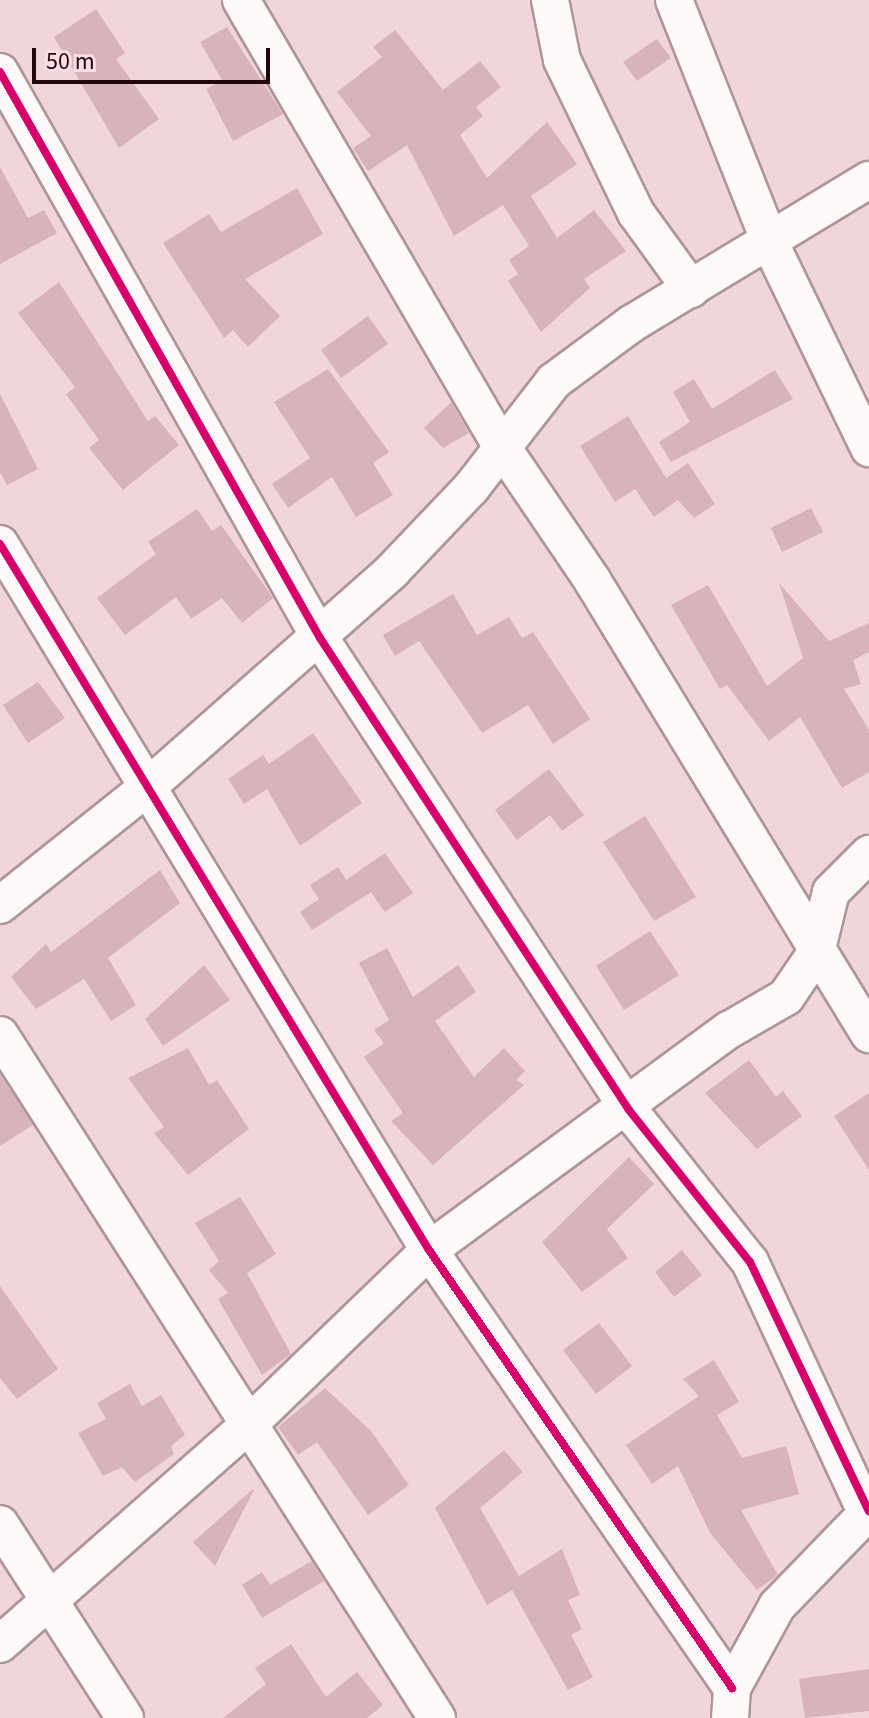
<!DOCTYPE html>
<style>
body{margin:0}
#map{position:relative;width:869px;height:1718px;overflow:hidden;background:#f0d6da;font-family:"Source Sans 3",sans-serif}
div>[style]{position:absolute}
.building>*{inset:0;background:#d7b3ba}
.roads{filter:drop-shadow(2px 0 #ad9599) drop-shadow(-2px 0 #ad9599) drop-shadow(0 2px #ad9599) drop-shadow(0 -2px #ad9599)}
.minor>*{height:36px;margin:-18px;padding:0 18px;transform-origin:18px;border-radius:18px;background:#fdf9f9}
.cycleway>*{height:8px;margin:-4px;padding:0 4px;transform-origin:4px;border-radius:4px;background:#d6006c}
span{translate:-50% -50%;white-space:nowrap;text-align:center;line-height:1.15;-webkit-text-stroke:6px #fedde2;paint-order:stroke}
.scale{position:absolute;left:32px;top:48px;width:238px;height:36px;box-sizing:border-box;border:4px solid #21070d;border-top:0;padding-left:10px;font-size:24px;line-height:28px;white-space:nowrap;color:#21070d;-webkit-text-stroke:6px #fedde2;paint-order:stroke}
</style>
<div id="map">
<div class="building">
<div style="clip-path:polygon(96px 9px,125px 53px,116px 59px,159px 119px,119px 148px,54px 37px)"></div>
<div style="clip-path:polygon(227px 27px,283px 114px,233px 141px,206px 89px,222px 80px,200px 42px)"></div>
<div style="clip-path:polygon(395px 30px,443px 90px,480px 61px,501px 87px,476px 107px,483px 116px,460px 135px,487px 178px,547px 122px,577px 164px,531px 196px,557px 238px,594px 210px,626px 251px,584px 279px,590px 288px,541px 332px,508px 281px,518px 274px,509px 260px,529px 246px,503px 205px,454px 236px,407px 145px,368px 171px,353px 148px,371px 136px,337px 92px,382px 57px,373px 47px)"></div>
<div style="clip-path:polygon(657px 39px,671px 58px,637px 81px,623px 62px)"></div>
<div style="clip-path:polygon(0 167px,28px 218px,44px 210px,57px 233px,0 264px)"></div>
<div style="clip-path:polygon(297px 188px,323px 234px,245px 279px,280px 316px,248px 347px,233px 330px,224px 338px,163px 243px,209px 214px,221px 232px)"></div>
<div style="clip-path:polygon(59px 282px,148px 421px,155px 416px,179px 445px,123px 490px,89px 448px,99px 440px,66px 394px,75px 387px,18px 313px)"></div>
<div style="clip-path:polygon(368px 316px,388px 344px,341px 378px,321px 350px)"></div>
<div style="clip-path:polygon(328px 369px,389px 452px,373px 463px,393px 495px,356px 517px,332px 477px,288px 508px,272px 484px,310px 458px,274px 402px)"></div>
<div style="clip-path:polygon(775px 370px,793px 399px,671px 462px,659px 442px,690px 422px,673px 392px,694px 379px,712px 409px)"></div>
<div style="clip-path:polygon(0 394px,38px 469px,7px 485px,0 472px)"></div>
<div style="clip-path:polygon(451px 402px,469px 433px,443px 448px,424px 428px)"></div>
<div style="clip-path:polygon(628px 416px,666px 478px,688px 463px,715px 504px,694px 518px,678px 500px,654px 517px,635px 489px,615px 502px,580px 446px)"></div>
<div style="clip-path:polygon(811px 508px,823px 532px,782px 552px,771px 528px)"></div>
<div style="clip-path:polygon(197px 509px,212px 531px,221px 525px,273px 598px,242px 623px,222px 598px,191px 619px,176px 597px,125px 635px,97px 598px,156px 554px,148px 542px)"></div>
<div style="clip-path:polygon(779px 583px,829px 641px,869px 623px,869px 652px,853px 660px,861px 684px,844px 689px,869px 730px,869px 772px,842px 788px,800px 717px,769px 741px,727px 685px,720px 689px,671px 605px,708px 585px,767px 686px,803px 658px)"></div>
<div style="clip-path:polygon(453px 594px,477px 635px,509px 617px,522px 638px,533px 632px,590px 719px,553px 744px,528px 705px,482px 733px,419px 641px,395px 656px,383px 635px)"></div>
<div style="clip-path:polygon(38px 682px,65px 718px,28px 743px,3px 705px)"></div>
<div style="clip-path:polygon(313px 733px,362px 803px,300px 846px,267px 789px,244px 804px,228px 779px,263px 755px,269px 764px)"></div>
<div style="clip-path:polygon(549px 769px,584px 815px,562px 831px,550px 815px,517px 840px,495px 810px)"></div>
<div style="clip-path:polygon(645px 816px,696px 897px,654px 921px,603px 842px)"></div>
<div style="clip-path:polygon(385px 853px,413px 893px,385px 912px,371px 892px,312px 930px,300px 912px,319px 899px,310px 885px,338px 867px,346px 880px)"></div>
<div style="clip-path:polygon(160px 870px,180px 903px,108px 958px,136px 1005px,111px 1021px,84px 979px,36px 1009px,11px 977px,46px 944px,51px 952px)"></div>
<div style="clip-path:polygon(650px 931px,679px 975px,624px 1010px,596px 966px)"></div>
<div style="clip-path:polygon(387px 948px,413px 997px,458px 965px,476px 992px,435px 1021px,474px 1077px,504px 1048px,525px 1071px,516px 1080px,524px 1085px,433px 1165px,391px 1121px,403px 1113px,364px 1057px,384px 1043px,374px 1030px,389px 1020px,359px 963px)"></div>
<div style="clip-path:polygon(204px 965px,230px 1000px,163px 1046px,145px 1019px)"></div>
<div style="clip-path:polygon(188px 1048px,209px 1085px,217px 1080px,249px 1129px,188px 1175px,154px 1133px,164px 1127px,128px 1078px)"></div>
<div style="clip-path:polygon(749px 1060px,776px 1097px,783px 1091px,802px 1116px,757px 1149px,705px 1093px)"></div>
<div style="clip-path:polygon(0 1074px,33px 1125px,0 1146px)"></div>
<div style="clip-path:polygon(869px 1093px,869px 1170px,834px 1116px)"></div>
<div style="clip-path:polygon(629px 1157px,654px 1184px,607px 1229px,628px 1258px,582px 1292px,542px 1242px)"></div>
<div style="clip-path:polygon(240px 1197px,276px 1254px,247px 1273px,291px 1354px,262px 1375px,218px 1299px,228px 1293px,209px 1270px,219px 1261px,195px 1223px)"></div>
<div style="clip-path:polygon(682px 1250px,702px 1275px,674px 1297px,655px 1272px)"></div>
<div style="clip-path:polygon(0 1286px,58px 1369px,17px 1399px,0 1378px)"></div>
<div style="clip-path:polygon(599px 1323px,632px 1366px,596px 1394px,563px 1350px)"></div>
<div style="clip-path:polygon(714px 1360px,739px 1402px,717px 1415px,742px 1458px,786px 1446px,799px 1494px,741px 1510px,778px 1575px,757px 1590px,710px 1533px,678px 1466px,652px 1484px,626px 1445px,699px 1396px,683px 1379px)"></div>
<div style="clip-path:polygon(130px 1384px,142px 1406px,161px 1395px,185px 1435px,171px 1446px,174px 1454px,135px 1482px,122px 1467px,103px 1476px,78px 1433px,106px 1419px,97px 1403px)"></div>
<div style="clip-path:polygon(325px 1388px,371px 1431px,409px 1485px,368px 1515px,317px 1442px,298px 1455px,278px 1427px)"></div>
<div style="clip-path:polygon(504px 1450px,523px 1472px,480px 1508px,519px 1576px,562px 1549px,580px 1595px,568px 1600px,582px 1629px,571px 1635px,593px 1677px,568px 1690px,512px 1590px,487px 1605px,435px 1508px)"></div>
<div style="clip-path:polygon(253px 1489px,254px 1490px,215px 1566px,193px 1542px)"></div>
<div style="clip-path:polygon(312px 1561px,324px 1581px,262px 1618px,242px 1585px,262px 1572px,270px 1585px)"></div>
<div style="clip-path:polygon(291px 1644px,326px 1697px,357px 1672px,383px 1705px,367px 1718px,223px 1718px,266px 1684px,255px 1668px)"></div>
<div style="clip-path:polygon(869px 1669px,869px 1711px,805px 1718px,799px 1679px)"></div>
</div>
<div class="roads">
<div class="minor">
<div style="left:241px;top:0;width:514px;rotate:59.74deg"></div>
<div style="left:500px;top:444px;width:164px;rotate:55.9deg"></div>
<div style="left:592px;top:580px;width:532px;rotate:58.61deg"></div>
<div style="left:550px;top:0;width:61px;rotate:78.7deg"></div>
<div style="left:562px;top:60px;width:170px;rotate:64.2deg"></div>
<div style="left:636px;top:213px;width:94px;rotate:54.1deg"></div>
<div style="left:674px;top:0;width:261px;rotate:68.4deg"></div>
<div style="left:770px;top:243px;width:228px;rotate:64.2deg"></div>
<div style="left:0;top:72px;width:650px;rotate:60.52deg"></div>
<div style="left:320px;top:638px;width:564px;rotate:56.79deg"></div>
<div style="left:629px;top:1110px;width:194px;rotate:51.5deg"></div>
<div style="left:750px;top:1262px;width:276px;rotate:65.1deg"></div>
<div style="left:0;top:544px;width:826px;rotate:58.72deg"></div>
<div style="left:429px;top:1250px;width:533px;rotate:55.33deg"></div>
<div style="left:0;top:905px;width:184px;rotate:-38.6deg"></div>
<div style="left:144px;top:790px;width:331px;rotate:-41.4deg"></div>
<div style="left:392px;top:571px;width:115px;rotate:-46.4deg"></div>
<div style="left:471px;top:488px;width:135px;rotate:-52.2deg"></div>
<div style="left:554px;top:381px;width:96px;rotate:-36.5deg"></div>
<div style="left:631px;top:324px;width:278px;rotate:-31.2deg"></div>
<div style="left:0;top:1035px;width:811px;rotate:57.39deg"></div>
<div style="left:0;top:1524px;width:231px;rotate:57.2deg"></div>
<div style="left:0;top:1644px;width:328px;rotate:-41.4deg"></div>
<div style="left:246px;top:1427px;width:255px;rotate:-44deg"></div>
<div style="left:429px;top:1250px;width:372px;rotate:-36.3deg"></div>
<div style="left:729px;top:1030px;width:66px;rotate:-30.1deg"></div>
<div style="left:786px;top:997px;width:53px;rotate:-55.7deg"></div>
<div style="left:816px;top:953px;width:63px;rotate:-76.2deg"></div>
<div style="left:831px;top:892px;width:54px;rotate:-45deg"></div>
<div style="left:730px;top:1718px;width:30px;rotate:-86deg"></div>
<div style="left:732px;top:1688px;width:94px;rotate:-61.2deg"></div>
<div style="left:777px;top:1606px;width:132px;rotate:-45.9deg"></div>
</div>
</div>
<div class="cycleway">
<div style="left:0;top:72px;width:650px;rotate:60.52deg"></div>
<div style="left:320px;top:638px;width:564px;rotate:56.79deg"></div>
<div style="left:629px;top:1110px;width:194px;rotate:51.5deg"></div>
<div style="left:750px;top:1262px;width:276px;rotate:64.5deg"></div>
<div style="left:0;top:544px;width:826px;rotate:58.72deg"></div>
<div style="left:429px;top:1250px;width:533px;rotate:55.33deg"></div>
</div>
<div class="scale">50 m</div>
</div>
